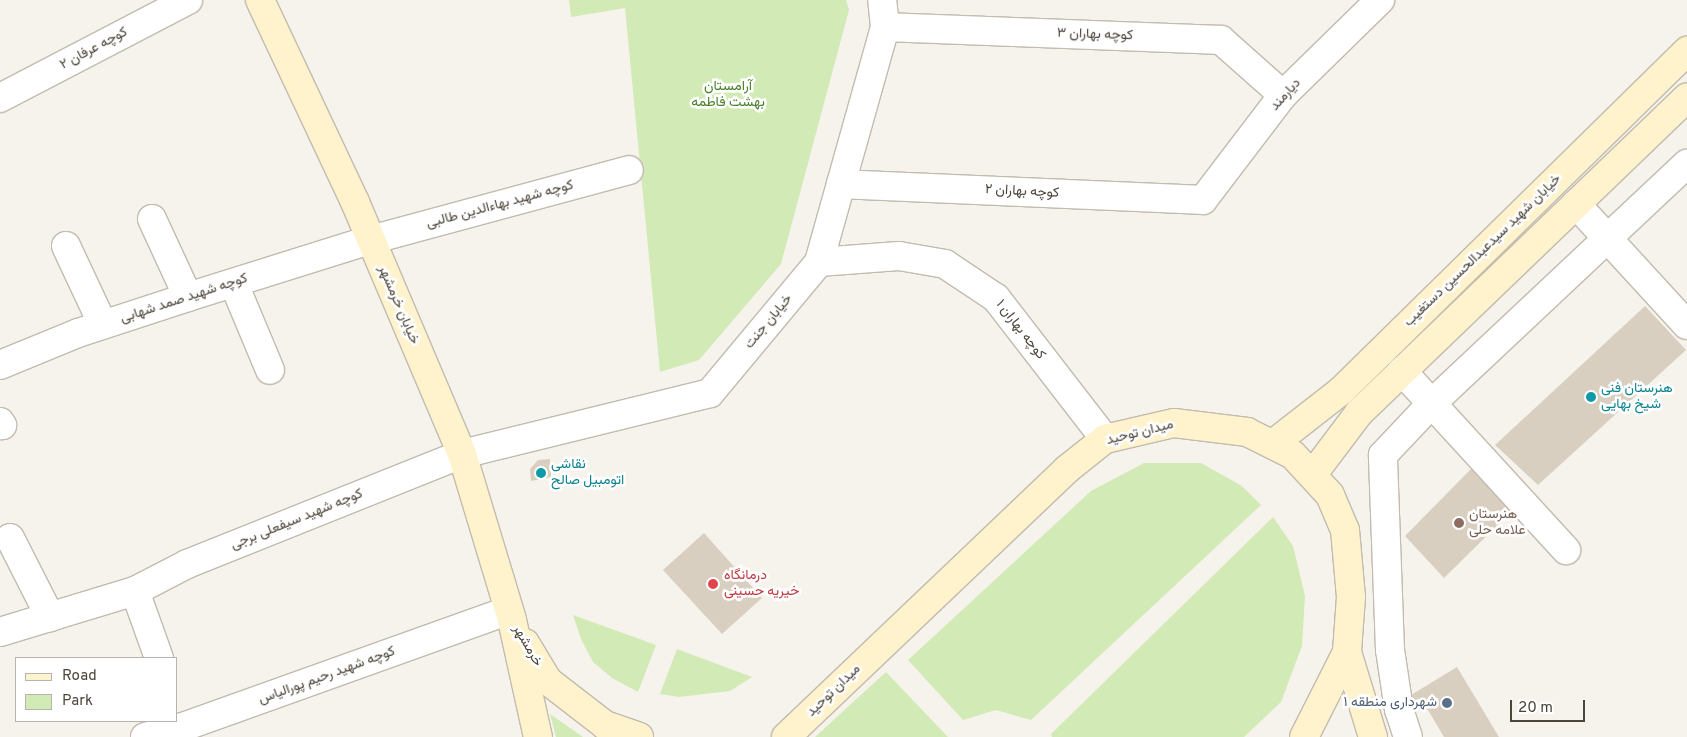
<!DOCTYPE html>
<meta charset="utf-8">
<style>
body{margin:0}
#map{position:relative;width:1687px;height:737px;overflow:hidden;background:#f6f3ec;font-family:Overpass,Vazirmatn,sans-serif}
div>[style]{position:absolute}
.green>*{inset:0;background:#d2eab5}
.building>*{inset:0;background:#d8cfc1}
.roads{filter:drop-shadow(1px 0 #c2bbae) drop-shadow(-1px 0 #c2bbae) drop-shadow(0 1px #c2bbae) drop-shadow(0 -1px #c2bbae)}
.minor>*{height:28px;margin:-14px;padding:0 14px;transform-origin:14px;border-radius:14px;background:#fff}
.tertiary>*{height:28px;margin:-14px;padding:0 14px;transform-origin:14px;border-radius:14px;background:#fff}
.secondary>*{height:28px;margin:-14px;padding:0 14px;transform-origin:14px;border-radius:14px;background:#fff3cd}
.dots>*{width:14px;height:14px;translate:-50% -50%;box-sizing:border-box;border:2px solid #fff;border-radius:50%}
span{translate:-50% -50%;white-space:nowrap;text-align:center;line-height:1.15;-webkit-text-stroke:5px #fff;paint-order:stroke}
.street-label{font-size:14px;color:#4b4439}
.park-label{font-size:14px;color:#4a7f2a}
.culture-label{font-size:14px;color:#0d838f}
.left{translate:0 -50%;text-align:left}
.education-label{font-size:14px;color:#785e54}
.health-label{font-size:14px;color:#be3a42}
.service-label{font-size:14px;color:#4e5e75}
.right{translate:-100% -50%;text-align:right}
.legend{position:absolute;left:15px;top:657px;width:162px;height:65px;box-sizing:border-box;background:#fff;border:1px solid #b7b4b0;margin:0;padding:6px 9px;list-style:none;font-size:15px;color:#4b4439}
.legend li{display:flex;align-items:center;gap:10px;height:25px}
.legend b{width:25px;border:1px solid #b7b4b0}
.scale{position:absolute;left:1510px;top:700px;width:75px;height:22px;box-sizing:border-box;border:2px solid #4b4439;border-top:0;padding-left:6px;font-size:15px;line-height:18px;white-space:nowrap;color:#4b4439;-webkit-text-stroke:4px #fff;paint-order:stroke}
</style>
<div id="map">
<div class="green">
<div style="clip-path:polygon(569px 0,846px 0,849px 10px,781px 264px,699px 360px,660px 372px,625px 8px,571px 17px)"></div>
<div style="clip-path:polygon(1144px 463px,1201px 463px,1242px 486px,1261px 505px,1031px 720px,996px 710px,963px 720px,908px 660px,1091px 491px)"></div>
<div style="clip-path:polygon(1273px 517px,1293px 546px,1305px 596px,1302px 646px,1281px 702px,1244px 737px,1052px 737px,1051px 734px)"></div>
<div style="clip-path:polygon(573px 615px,656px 645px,638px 692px,612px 678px,593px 662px,581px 639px)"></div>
<div style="clip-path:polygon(677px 649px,752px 677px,730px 691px,679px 697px,660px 694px)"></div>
<div style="clip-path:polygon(886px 672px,948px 737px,815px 737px)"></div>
<div style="clip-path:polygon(550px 714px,583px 737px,556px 737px)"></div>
</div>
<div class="building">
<div style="clip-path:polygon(1645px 306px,1686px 350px,1538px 485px,1495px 445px)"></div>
<div style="clip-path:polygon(550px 459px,551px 477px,531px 481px,530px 469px,538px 460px)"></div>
<div style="clip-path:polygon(1472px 468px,1512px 511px,1444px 578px,1405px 536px)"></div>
<div style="clip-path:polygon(704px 533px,762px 598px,722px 634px,663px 570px)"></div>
<div style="clip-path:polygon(1457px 667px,1499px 737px,1444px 737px,1428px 710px,1420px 710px,1411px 695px)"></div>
</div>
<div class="roads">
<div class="minor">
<div style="left:885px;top:27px;width:336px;rotate:2.2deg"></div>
<div style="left:1221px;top:40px;width:83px;rotate:41.6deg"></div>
<div style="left:0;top:98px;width:212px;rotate:-27.5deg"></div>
<div style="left:841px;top:184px;width:362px;rotate:2.5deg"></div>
<div style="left:1203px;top:200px;width:132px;rotate:-52.7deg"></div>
<div style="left:1283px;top:95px;width:136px;rotate:-44.4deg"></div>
<div style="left:1576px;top:204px;width:164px;rotate:47.5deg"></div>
<div style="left:152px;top:219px;width:86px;rotate:65.2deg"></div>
<div style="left:66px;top:246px;width:87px;rotate:64.9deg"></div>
<div style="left:819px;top:262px;width:80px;rotate:-4.3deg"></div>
<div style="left:899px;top:256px;width:47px;rotate:9.9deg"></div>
<div style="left:945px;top:264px;width:61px;rotate:33.7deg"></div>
<div style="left:996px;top:298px;width:178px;rotate:52.3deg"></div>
<div style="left:234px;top:284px;width:93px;rotate:67.3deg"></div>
<div style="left:0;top:365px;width:84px;rotate:-22.3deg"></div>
<div style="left:78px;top:333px;width:116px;rotate:-18.1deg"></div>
<div style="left:188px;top:297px;width:191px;rotate:-17.4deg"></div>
<div style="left:370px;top:240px;width:268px;rotate:-15.1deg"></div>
<div style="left:1402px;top:371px;width:243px;rotate:47.5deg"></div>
<div style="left:0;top:422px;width:4px;rotate:56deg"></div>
<div style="left:10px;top:538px;width:89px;rotate:63.1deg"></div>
<div style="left:135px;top:591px;width:59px;rotate:-27.4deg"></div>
<div style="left:187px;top:564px;width:296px;rotate:-21.8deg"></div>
<div style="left:0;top:632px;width:141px;rotate:-16.9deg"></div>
<div style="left:135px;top:591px;width:71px;rotate:70.3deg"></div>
<div style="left:145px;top:737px;width:39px;rotate:-15deg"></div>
<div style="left:183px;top:727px;width:346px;rotate:-19.7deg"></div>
<div style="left:1408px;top:737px;width:28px;rotate:-108deg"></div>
<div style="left:1399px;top:710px;width:61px;rotate:-98.5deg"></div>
<div style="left:1390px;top:650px;width:195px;rotate:-92.1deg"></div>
<div style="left:1383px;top:455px;width:70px;rotate:-46.7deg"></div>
<div style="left:1431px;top:404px;width:351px;rotate:-43.2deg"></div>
</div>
<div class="tertiary">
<div style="left:462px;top:454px;width:255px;rotate:-13.8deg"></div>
<div style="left:710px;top:393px;width:170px;rotate:-50.2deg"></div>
<div style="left:819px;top:262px;width:244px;rotate:-74.3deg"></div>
<div style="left:885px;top:27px;width:27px;rotate:-96deg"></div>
</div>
<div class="secondary">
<div style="left:260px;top:0;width:223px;rotate:64.8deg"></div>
<div style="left:355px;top:202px;width:274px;rotate:67deg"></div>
<div style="left:462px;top:454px;width:173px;rotate:73.2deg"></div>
<div style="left:512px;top:620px;width:120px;rotate:77.5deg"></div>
<div style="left:1273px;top:444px;width:88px;rotate:-38deg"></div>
<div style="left:1342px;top:390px;width:484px;rotate:-44.5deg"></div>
<div style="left:1313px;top:474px;width:76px;rotate:-53deg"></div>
<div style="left:1359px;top:413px;width:455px;rotate:-43.9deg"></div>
<div style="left:525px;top:643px;width:44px;rotate:58.8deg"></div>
<div style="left:548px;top:681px;width:72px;rotate:37.7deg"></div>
<div style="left:605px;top:725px;width:36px;rotate:19deg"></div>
<div style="left:1347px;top:652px;width:89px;rotate:73deg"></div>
<div style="left:786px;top:737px;width:387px;rotate:-43.6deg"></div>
<div style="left:1066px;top:470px;width:50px;rotate:-38.5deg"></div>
<div style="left:1105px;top:439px;width:71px;rotate:-13.1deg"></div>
<div style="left:1174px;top:423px;width:74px;rotate:7deg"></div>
<div style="left:1247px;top:432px;width:51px;rotate:26.6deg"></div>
<div style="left:1293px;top:455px;width:54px;rotate:47.2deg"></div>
<div style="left:1330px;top:495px;width:38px;rotate:67deg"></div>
<div style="left:1345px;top:530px;width:67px;rotate:84.9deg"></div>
<div style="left:1351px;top:597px;width:55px;rotate:94.2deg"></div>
<div style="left:1347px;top:652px;width:95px;rotate:116.8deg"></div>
</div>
</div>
<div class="dots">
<div style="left:1591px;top:397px;background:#0f9aa8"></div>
<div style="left:541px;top:473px;background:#0f9aa8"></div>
<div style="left:1459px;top:523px;background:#8d6e63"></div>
<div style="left:713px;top:584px;background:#e0444e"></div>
<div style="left:1447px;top:703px;background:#5c6f8a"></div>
</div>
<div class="street-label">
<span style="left:1095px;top:35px;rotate:2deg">کوچه بهاران ۳</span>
<span style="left:94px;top:49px;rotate:-28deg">کوچه عرفان ۲</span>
<span style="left:1286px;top:95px;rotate:-48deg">دیارمند</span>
<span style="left:1022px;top:192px;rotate:3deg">کوچه بهاران ۲</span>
<span style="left:500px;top:205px;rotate:-15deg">کوچه شهید بهاءالدین طالبی</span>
<span style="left:1483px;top:251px;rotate:-44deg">خیابان شهید سیدعبدالحسین دستغیب</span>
<span style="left:184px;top:299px;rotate:-18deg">کوچه شهید صمد شهابی</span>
<span style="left:398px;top:305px;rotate:67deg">خیابان خرمشهر</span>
<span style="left:769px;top:322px;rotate:-50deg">خیابان جنت</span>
<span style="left:1020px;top:330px;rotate:52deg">کوچه بهاران ۱</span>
<span style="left:1140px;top:433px;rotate:-14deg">میدان توحید</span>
<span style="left:297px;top:520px;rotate:-22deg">کوچه شهید سیفعلی برجی</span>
<span style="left:527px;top:646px;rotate:60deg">خرمشهر</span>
<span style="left:327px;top:676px;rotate:-20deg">کوچه شهید رحیم پورالیاس</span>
<span style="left:834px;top:691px;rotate:-44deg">میدان توحید</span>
</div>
<div class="park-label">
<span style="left:728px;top:95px">آرامستان<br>بهشت فاطمه</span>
</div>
<div class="culture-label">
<span class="left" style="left:1601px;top:397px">هنرستان فنی<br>شیخ بهایی</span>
<span class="left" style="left:551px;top:473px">نقاشی<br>اتومبیل صالح</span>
</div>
<div class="education-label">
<span class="left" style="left:1469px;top:523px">هنرستان<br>علامه حلی</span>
</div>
<div class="health-label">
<span class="left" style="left:724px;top:584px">درمانگاه<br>خیریه حسینی</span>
</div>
<div class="service-label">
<span class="right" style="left:1437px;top:703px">شهرداری منطقه ۱</span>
</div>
<ul class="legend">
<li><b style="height:6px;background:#fff3cd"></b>Road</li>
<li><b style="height:14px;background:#d2eab5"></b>Park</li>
</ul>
<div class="scale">20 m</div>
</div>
